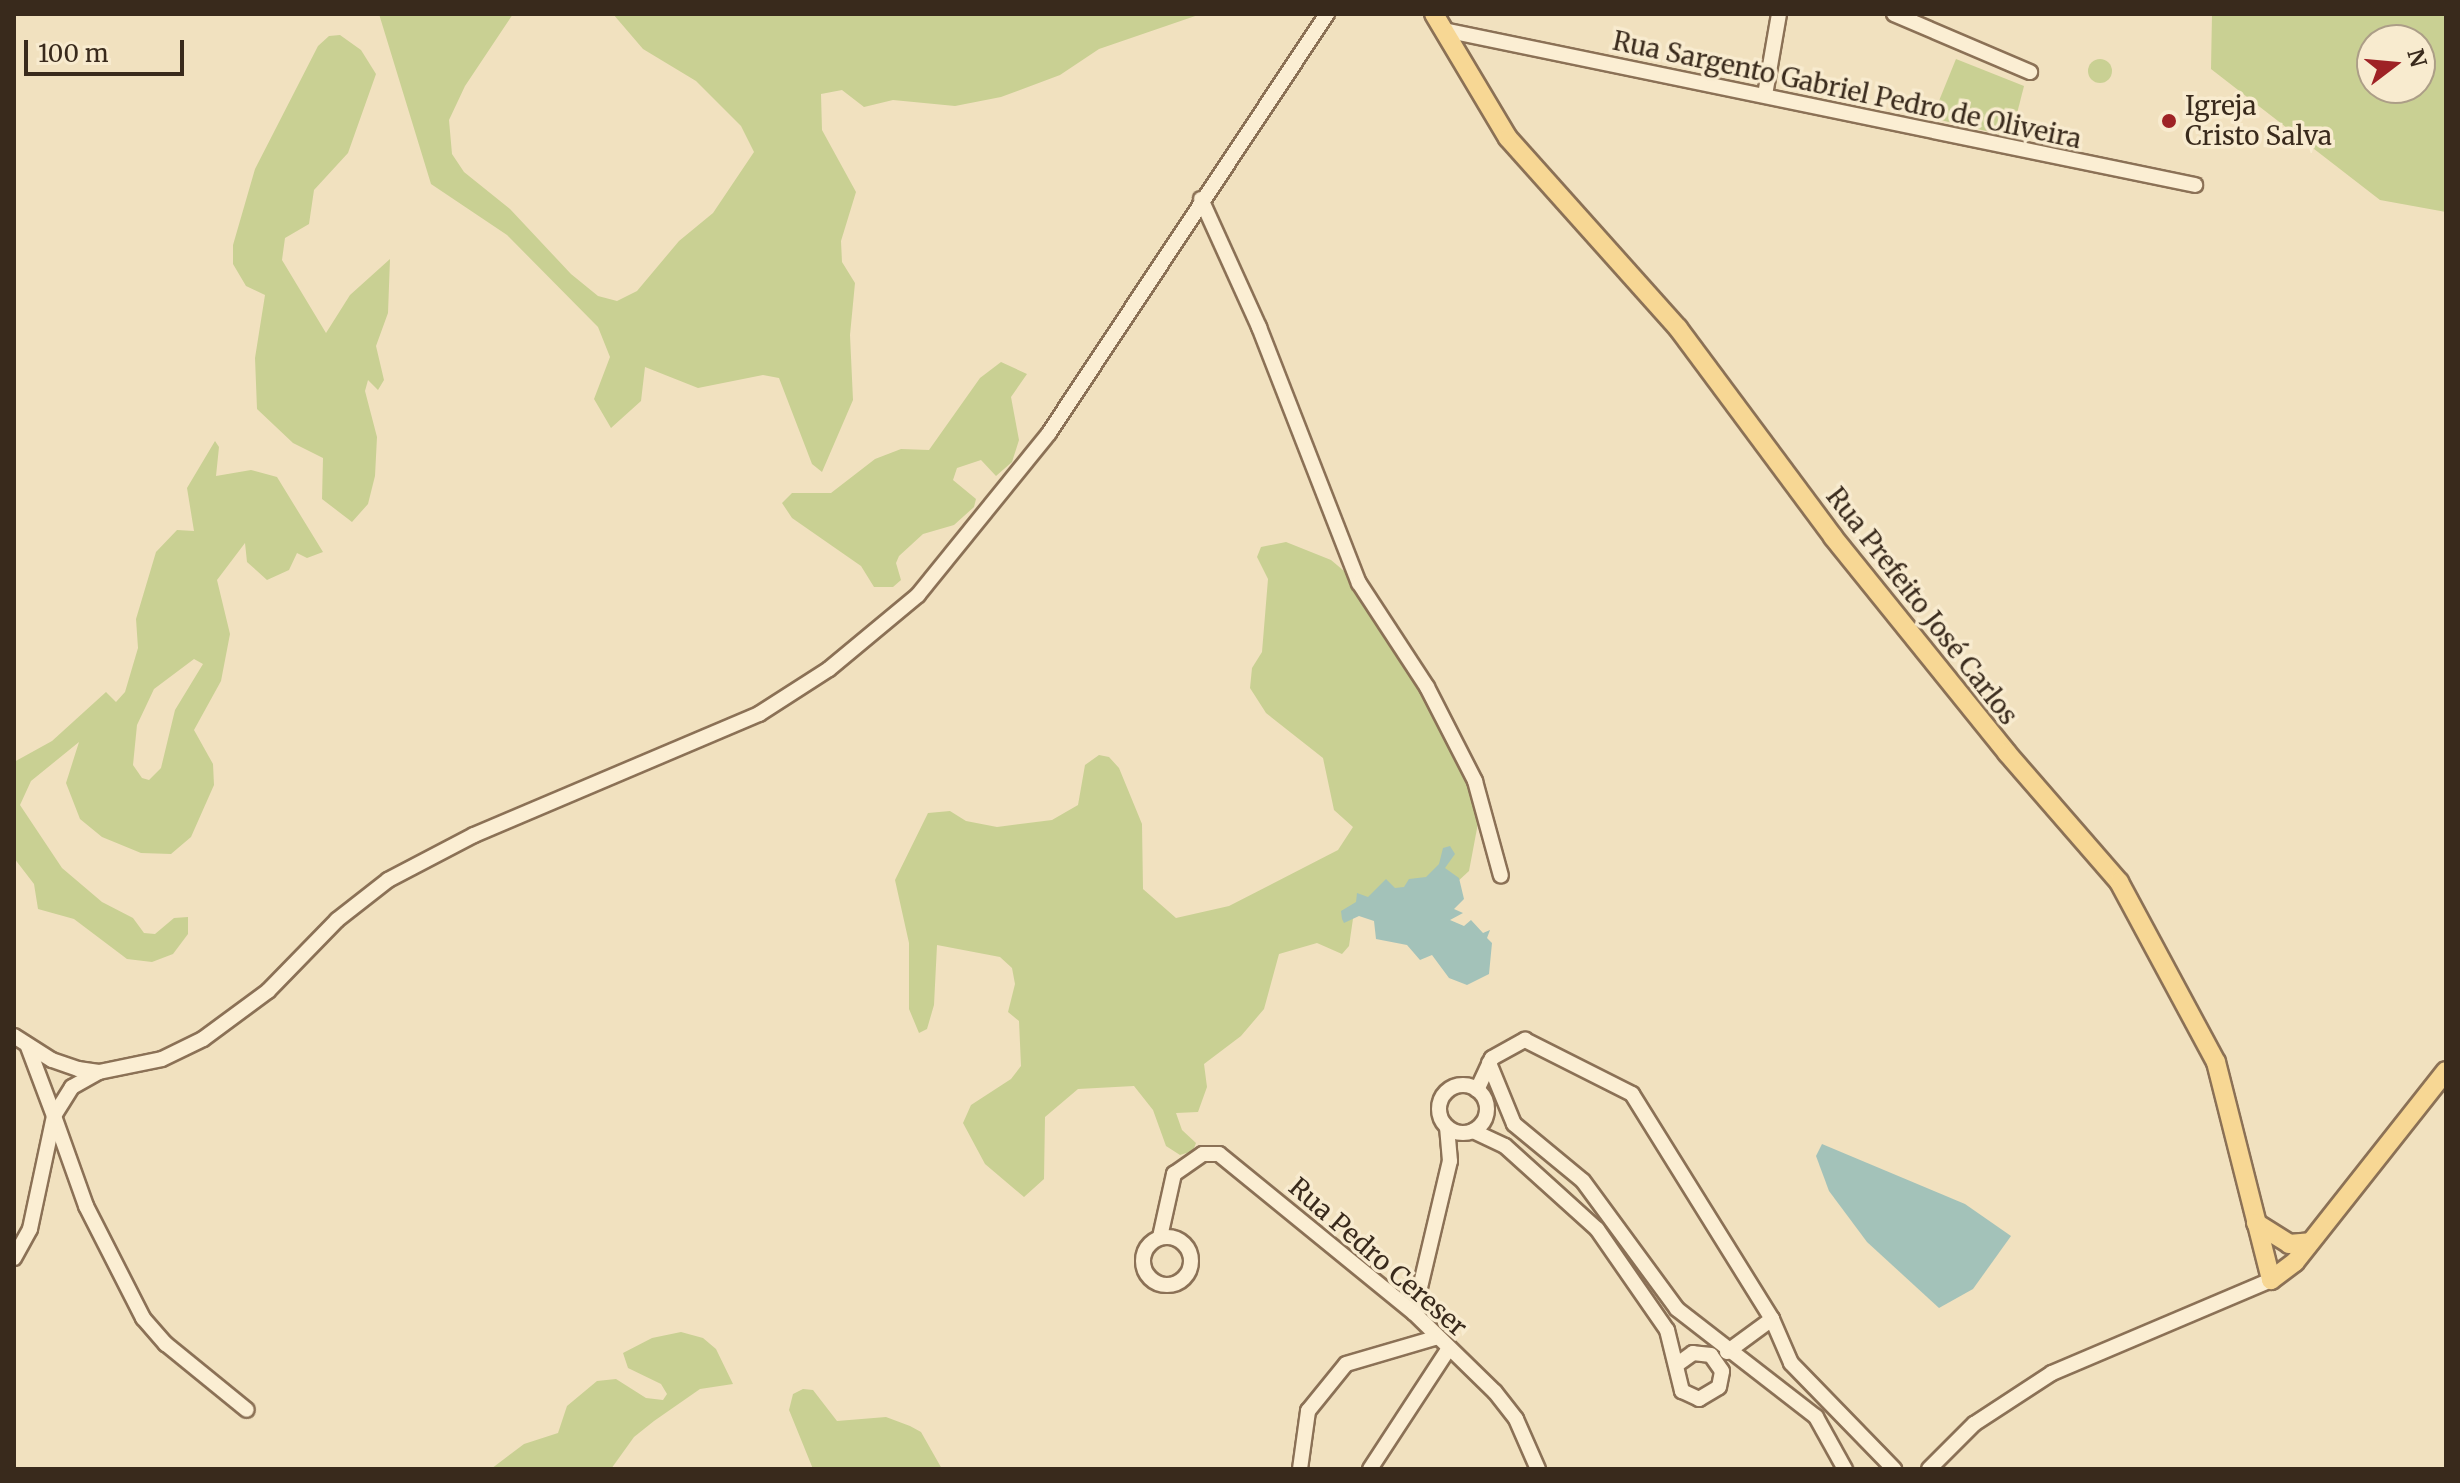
<!DOCTYPE html>
<meta charset="utf-8">
<style>
body{margin:0}
#map{position:relative;width:2460px;height:1483px;overflow:hidden;background:#f1e1bf;font-family:Merriweather,serif}
div>[style]{position:absolute}
.green>*{inset:0;background:#c9d093}
.round{border-radius:50%}
.water>*{inset:0;background:#a3c2b9}
.roads{filter:drop-shadow(2px 0 #8b7156) drop-shadow(-2px 0 #8b7156) drop-shadow(0 2px #8b7156) drop-shadow(0 -2px #8b7156)}
.minor>*{height:14px;margin:-7px;padding:0 7px;transform-origin:7px;border-radius:7px;background:#fbeed3}
.minor>.ring{margin:-7px;padding:0;box-sizing:content-box;background:none;border:14px solid #fbeed3;border-radius:50%}
.major>*{height:18px;margin:-9px;padding:0 9px;transform-origin:9px;border-radius:9px;background:#f7d794}
.dots>*{width:22px;height:22px;translate:-50% -50%;box-sizing:border-box;border:4px solid #f8ebcf;border-radius:50%}
span{translate:-50% -50%;white-space:nowrap;text-align:center;line-height:1.15;-webkit-text-stroke:7px #f8ebcf;paint-order:stroke}
.street-label{font-size:26px;color:#392a1c}
.poi-label{font-size:26px;color:#392a1c}
.left{translate:0 -50%;text-align:left}
.frame{position:absolute;inset:0;border:16px solid #392a1c;pointer-events:none}
.north{position:absolute;left:2356px;top:24px;width:80px;height:80px;box-sizing:border-box;background:#f8ebcf;border:2px solid #ac9e87;border-radius:50%;rotate:74deg;font-size:22px;font-weight:700;line-height:32px;text-align:center;color:#392a1c}
.north::after{content:'';display:block;margin:auto;width:28px;height:36px;background:#9e2225;clip-path:polygon(50% 0,100% 100%,50% 72%,0 100%)}
.scale{position:absolute;left:24px;top:40px;width:160px;height:36px;box-sizing:border-box;border:4px solid #392a1c;border-top:0;padding-left:10px;font-size:24px;line-height:28px;white-space:nowrap;color:#392a1c;-webkit-text-stroke:6px #f8ebcf;paint-order:stroke}
</style>
<div id="map">
<div class="green">
<div style="clip-path:polygon(379px 14px,513px 14px,465px 86px,449px 120px,452px 154px,464px 172px,510px 209px,571px 274px,598px 296px,617px 301px,637px 291px,679px 241px,713px 213px,754px 152px,741px 126px,696px 81px,643px 49px,613px 14px,1201px 14px,1099px 49px,1060px 75px,1001px 97px,955px 106px,893px 100px,864px 107px,842px 90px,821px 94px,822px 130px,856px 192px,841px 241px,842px 262px,855px 283px,850px 335px,853px 400px,822px 472px,812px 464px,779px 378px,763px 375px,698px 388px,645px 367px,641px 401px,611px 428px,594px 399px,610px 357px,598px 327px,507px 235px,431px 184px)"></div>
<div style="clip-path:polygon(evenodd,2212px 14px,2446px 14px,2446px 212px,2380px 200px,2211px 69px,2212px 14px,2420px 40px,2420px 88px,2372px 88px,2372px 40px,2420px 40px)"></div>
<div style="clip-path:polygon(340px 35px,361px 50px,376px 74px,348px 153px,314px 190px,309px 224px,285px 238px,282px 260px,326px 333px,350px 295px,390px 259px,388px 313px,376px 346px,384px 380px,378px 390px,368px 380px,365px 391px,377px 437px,375px 476px,368px 504px,352px 522px,322px 499px,323px 458px,293px 443px,257px 409px,255px 358px,265px 295px,246px 286px,233px 264px,233px 245px,255px 169px,318px 46px,329px 36px)"></div>
<div class="round" style="left:2088px;top:59px;width:24px;height:24px"></div>
<div style="clip-path:polygon(1956px 59px,2024px 86px,2011px 137px,1932px 118px)"></div>
<div style="clip-path:polygon(1001px 362px,1027px 374px,1011px 397px,1019px 440px,1012px 462px,996px 476px,981px 460px,957px 468px,953px 480px,976px 499px,974px 507px,954px 525px,923px 534px,899px 556px,896px 563px,901px 580px,893px 587px,874px 587px,861px 566px,792px 518px,782px 503px,792px 493px,831px 493px,875px 459px,901px 449px,929px 450px,980px 378px)"></div>
<div style="clip-path:polygon(evenodd,215px 441px,219px 447px,216px 476px,251px 470px,277px 477px,323px 552px,307px 558px,297px 553px,289px 570px,267px 580px,247px 562px,245px 543px,217px 580px,230px 634px,221px 681px,194px 730px,213px 764px,214px 785px,191px 837px,171px 854px,141px 853px,102px 837px,80px 819px,66px 783px,79px 742px,31px 781px,20px 805px,62px 868px,102px 902px,133px 918px,144px 933px,155px 934px,174px 918px,188px 917px,188px 934px,173px 954px,152px 962px,127px 959px,74px 919px,38px 909px,34px 884px,14px 858px,14px 762px,52px 741px,106px 692px,116px 702px,125px 692px,138px 648px,136px 619px,156px 552px,177px 530px,194px 531px,187px 488px,215px 441px,194px 659px,203px 664px,175px 710px,161px 768px,149px 780px,142px 778px,133px 765px,137px 725px,154px 689px,194px 659px)"></div>
<div style="clip-path:polygon(1286px 542px,1331px 560px,1350px 576px,1379px 626px,1411px 666px,1482px 802px,1469px 871px,1456px 883px,1354px 912px,1349px 946px,1342px 954px,1317px 943px,1279px 954px,1264px 1009px,1241px 1036px,1204px 1064px,1207px 1087px,1198px 1112px,1176px 1113px,1182px 1130px,1196px 1143px,1193px 1151px,1180px 1155px,1166px 1146px,1153px 1110px,1134px 1086px,1078px 1089px,1045px 1117px,1044px 1179px,1024px 1197px,985px 1164px,963px 1123px,971px 1105px,1011px 1079px,1021px 1066px,1019px 1021px,1008px 1012px,1015px 984px,1012px 968px,1000px 957px,937px 945px,934px 1005px,927px 1029px,919px 1033px,909px 1009px,909px 943px,895px 880px,928px 813px,950px 811px,966px 821px,997px 827px,1052px 820px,1078px 805px,1085px 765px,1099px 755px,1109px 757px,1119px 768px,1142px 824px,1143px 889px,1176px 918px,1229px 906px,1338px 850px,1353px 827px,1334px 810px,1323px 758px,1266px 713px,1250px 688px,1252px 668px,1262px 652px,1268px 579px,1257px 557px,1261px 547px)"></div>
<div style="clip-path:polygon(681px 1332px,703px 1338px,716px 1349px,733px 1384px,700px 1389px,654px 1421px,634px 1437px,611px 1469px,491px 1469px,524px 1444px,558px 1433px,567px 1406px,597px 1381px,616px 1379px,646px 1398px,663px 1400px,667px 1394px,661px 1384px,628px 1368px,623px 1353px,652px 1338px)"></div>
<div style="clip-path:polygon(803px 1389px,813px 1390px,837px 1421px,886px 1417px,910px 1426px,921px 1432px,942px 1469px,813px 1469px,789px 1410px,793px 1394px)"></div>
</div>
<div class="water">
<div style="clip-path:polygon(1450px 846px,1455px 854px,1445px 868px,1459px 878px,1464px 899px,1454px 909px,1463px 913px,1450px 920px,1464px 926px,1471px 920px,1483px 933px,1490px 930px,1487px 938px,1492px 943px,1489px 974px,1467px 985px,1449px 978px,1432px 955px,1420px 960px,1407px 945px,1376px 939px,1374px 921px,1359px 916px,1344px 923px,1342px 919px,1341px 911px,1356px 902px,1357px 893px,1368px 897px,1386px 879px,1395px 888px,1404px 887px,1409px 879px,1426px 877px,1439px 864px,1443px 848px)"></div>
<div style="clip-path:polygon(1822px 1144px,1965px 1204px,2011px 1236px,1973px 1289px,1939px 1308px,1867px 1242px,1829px 1191px,1816px 1156px)"></div>
</div>
<div class="roads">
<div class="minor">
<div style="left:1894px;top:14px;width:148px;rotate:23.1deg"></div>
<div style="left:1444px;top:30px;width:767px;rotate:11.66deg"></div>
<div style="left:1765px;top:95px;width:82px;rotate:-80.2deg"></div>
<div style="left:1201px;top:199px;width:141px;rotate:65.6deg"></div>
<div style="left:1259px;top:327px;width:275px;rotate:68.7deg"></div>
<div style="left:1359px;top:583px;width:124px;rotate:56.8deg"></div>
<div style="left:1427px;top:687px;width:106px;rotate:62.9deg"></div>
<div style="left:1475px;top:781px;width:98px;rotate:74.7deg"></div>
<div style="left:14px;top:1036px;width:45px;rotate:32.3deg"></div>
<div style="left:52px;top:1060px;width:28px;rotate:19deg"></div>
<div style="left:78px;top:1069px;width:21px;rotate:8deg"></div>
<div style="left:99px;top:1072px;width:64px;rotate:-11.7deg"></div>
<div style="left:162px;top:1059px;width:46px;rotate:-26deg"></div>
<div style="left:203px;top:1039px;width:81px;rotate:-36.4deg"></div>
<div style="left:268px;top:991px;width:99px;rotate:-45.8deg"></div>
<div style="left:337px;top:920px;width:65px;rotate:-38.1deg"></div>
<div style="left:388px;top:880px;width:97px;rotate:-27.6deg"></div>
<div style="left:474px;top:835px;width:310px;rotate:-23deg"></div>
<div style="left:759px;top:714px;width:83px;rotate:-32.7deg"></div>
<div style="left:829px;top:669px;width:116px;rotate:-39.7deg"></div>
<div style="left:918px;top:595px;width:208px;rotate:-51deg"></div>
<div style="left:1049px;top:433px;width:503px;rotate:-56.44deg"></div>
<div style="left:1489px;top:1063px;width:66px;rotate:67.7deg"></div>
<div style="left:1514px;top:1124px;width:89px;rotate:39.6deg"></div>
<div style="left:1583px;top:1181px;width:159px;rotate:53.7deg"></div>
<div style="left:1677px;top:1309px;width:176px;rotate:37.8deg"></div>
<div style="left:1816px;top:1417px;width:60px;rotate:60.9deg"></div>
<div style="left:99px;top:1072px;width:31px;rotate:151deg"></div>
<div style="left:72px;top:1087px;width:34px;rotate:122deg"></div>
<div style="left:54px;top:1116px;width:96px;rotate:70.4deg"></div>
<div style="left:86px;top:1206px;width:126px;rotate:63deg"></div>
<div style="left:143px;top:1318px;width:35px;rotate:49deg"></div>
<div style="left:166px;top:1344px;width:104px;rotate:39.2deg"></div>
<div class="ring" style="left:1439px;top:1085px;width:34px;height:34px"></div>
<div style="left:1477px;top:1090px;width:35px;rotate:-65deg"></div>
<div style="left:1492px;top:1058px;width:38px;rotate:-29deg"></div>
<div style="left:1525px;top:1040px;width:120px;rotate:26.8deg"></div>
<div style="left:1632px;top:1094px;width:265px;rotate:58.1deg"></div>
<div style="left:1772px;top:1319px;width:48px;rotate:66.6deg"></div>
<div style="left:1791px;top:1363px;width:148px;rotate:45.8deg"></div>
<div style="left:1473px;top:1131px;width:35px;rotate:25deg"></div>
<div style="left:1505px;top:1146px;width:124px;rotate:42.1deg"></div>
<div style="left:1597px;top:1229px;width:123px;rotate:55.3deg"></div>
<div style="left:1667px;top:1330px;width:63px;rotate:76.2deg"></div>
<div style="left:1682px;top:1391px;width:19px;rotate:25deg"></div>
<div style="left:1699px;top:1399px;width:23px;rotate:-31deg"></div>
<div style="left:1719px;top:1387px;width:16px;rotate:-79deg"></div>
<div style="left:1722px;top:1371px;width:19px;rotate:-125deg"></div>
<div style="left:1711px;top:1355px;width:18px;rotate:-174deg"></div>
<div style="left:1693px;top:1353px;width:19px;rotate:144deg"></div>
<div class="ring" style="left:1143px;top:1237px;width:34px;height:34px"></div>
<div style="left:1160px;top:1237px;width:65px;rotate:-77.5deg"></div>
<div style="left:1174px;top:1174px;width:35px;rotate:-35deg"></div>
<div style="left:1203px;top:1154px;width:16px"></div>
<div style="left:1219px;top:1154px;width:252px;rotate:39.2deg"></div>
<div style="left:1414px;top:1313px;width:113px;rotate:44.3deg"></div>
<div style="left:1495px;top:1392px;width:34px;rotate:52deg"></div>
<div style="left:1516px;top:1419px;width:55px;rotate:66.3deg"></div>
<div style="left:14px;top:1258px;width:33px;rotate:-61deg"></div>
<div style="left:30px;top:1229px;width:116px;rotate:-78deg"></div>
<div style="left:54px;top:1116px;width:74px;rotate:-110.6deg"></div>
<div style="left:1414px;top:1313px;width:156px;rotate:-76.7deg"></div>
<div style="left:1450px;top:1161px;width:34px;rotate:-95deg"></div>
<div style="left:1727px;top:1352px;width:56px;rotate:-36.3deg"></div>
<div style="left:1300px;top:1469px;width:59px;rotate:-82.1deg"></div>
<div style="left:1308px;top:1411px;width:60px;rotate:-51deg"></div>
<div style="left:1346px;top:1364px;width:93px;rotate:-16.3deg"></div>
<div style="left:1370px;top:1469px;width:142px;rotate:-56.8deg"></div>
<div style="left:1929px;top:1469px;width:64px;rotate:-45deg"></div>
<div style="left:1974px;top:1424px;width:93px;rotate:-33.2deg"></div>
<div style="left:2052px;top:1373px;width:238px;rotate:-23deg"></div>
</div>
<div class="major">
<div style="left:1434px;top:14px;width:144px;rotate:59.2deg"></div>
<div style="left:1508px;top:138px;width:255px;rotate:48.2deg"></div>
<div style="left:1678px;top:328px;width:260px;rotate:53.4deg"></div>
<div style="left:1833px;top:537px;width:277px;rotate:51.1deg"></div>
<div style="left:2007px;top:753px;width:171px;rotate:49deg"></div>
<div style="left:2119px;top:882px;width:204px;rotate:61.7deg"></div>
<div style="left:2216px;top:1062px;width:225px;rotate:75.8deg"></div>
<div style="left:2271px;top:1280px;width:30px;rotate:-37deg"></div>
<div style="left:2295px;top:1262px;width:243px;rotate:-51.7deg"></div>
<div style="left:2256px;top:1223px;width:39px;rotate:32deg"></div>
<div style="left:2289px;top:1244px;width:21px;rotate:-5deg"></div>
</div>
</div>
<div class="dots">
<div style="left:2169px;top:121px;background:#9e2225"></div>
</div>
<div class="street-label">
<span style="left:1847px;top:90px;rotate:12deg">Rua Sargento Gabriel Pedro de Oliveira</span>
<span style="left:1922px;top:606px;rotate:52deg">Rua Prefeito José Carlos</span>
<span style="left:1378px;top:1257px;rotate:41deg">Rua Pedro Cereser</span>
</div>
<div class="poi-label">
<span class="left" style="left:2185px;top:121px">Igreja<br>Cristo Salva</span>
</div>
<div class="frame"></div>
<div class="north">N</div>
<div class="scale">100 m</div>
</div>
